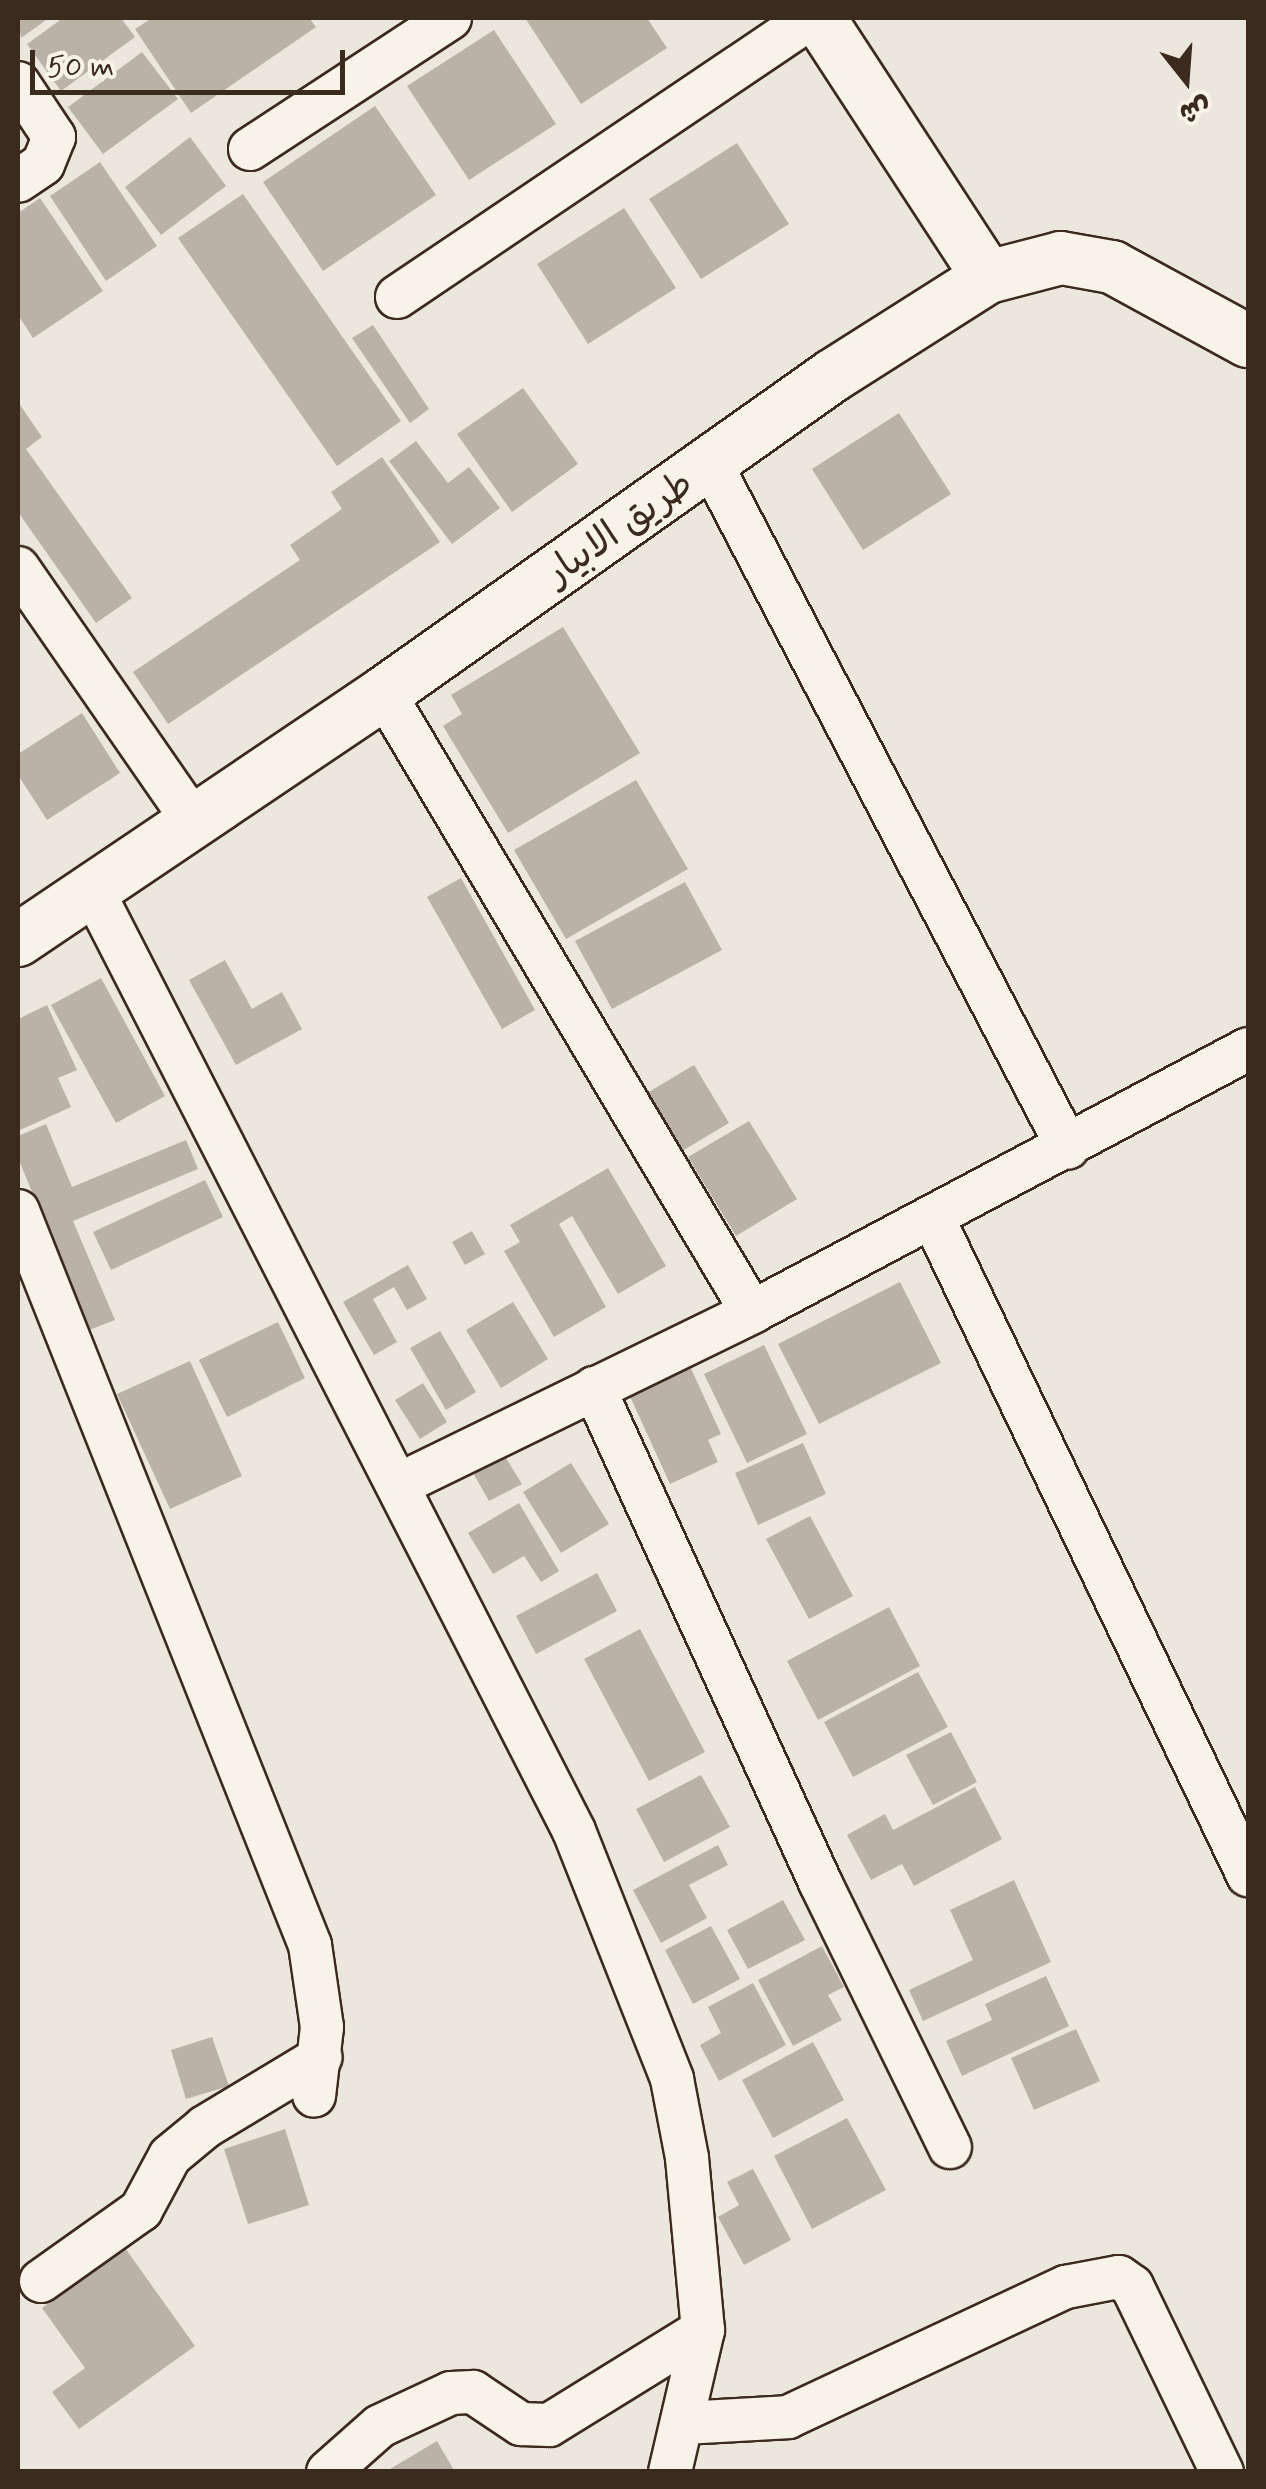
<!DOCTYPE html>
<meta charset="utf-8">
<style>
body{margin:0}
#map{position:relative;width:1266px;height:2489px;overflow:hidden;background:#ece7dc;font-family:Mynerve,"Playpen Sans Arabic",sans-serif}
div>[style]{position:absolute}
.building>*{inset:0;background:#bab2a7}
.roads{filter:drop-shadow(2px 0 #3b2a1e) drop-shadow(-2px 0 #3b2a1e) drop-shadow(0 2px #3b2a1e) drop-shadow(0 -2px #3b2a1e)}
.minor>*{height:42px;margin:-21px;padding:0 21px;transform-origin:21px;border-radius:21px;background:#f7f3e8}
.major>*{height:52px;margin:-26px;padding:0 26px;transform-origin:26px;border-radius:26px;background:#f7f3e8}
span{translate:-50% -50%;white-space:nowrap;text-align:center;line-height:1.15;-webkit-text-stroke:8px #f7f3e8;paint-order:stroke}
.street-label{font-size:38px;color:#3b2a1e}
.frame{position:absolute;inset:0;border:20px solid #3b2a1e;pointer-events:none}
.north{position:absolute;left:1136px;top:30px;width:100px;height:100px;-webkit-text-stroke:8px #f7f3e8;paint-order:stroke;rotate:163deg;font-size:28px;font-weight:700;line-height:40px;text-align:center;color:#3b2a1e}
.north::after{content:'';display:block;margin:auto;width:35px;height:45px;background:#3b2a1e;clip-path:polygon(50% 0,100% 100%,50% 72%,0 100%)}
.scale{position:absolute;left:30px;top:50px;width:315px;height:45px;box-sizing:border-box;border:5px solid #3b2a1e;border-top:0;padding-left:12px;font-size:30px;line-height:35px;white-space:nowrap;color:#3b2a1e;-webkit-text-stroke:8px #f7f3e8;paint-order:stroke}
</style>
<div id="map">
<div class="building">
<div style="clip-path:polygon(18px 18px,49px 18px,21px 38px)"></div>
<div style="clip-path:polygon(63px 18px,121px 18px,135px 37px,61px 91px,27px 44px)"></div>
<div style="clip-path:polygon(152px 18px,309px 18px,316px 27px,191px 113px,135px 29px)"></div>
<div style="clip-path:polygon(525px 18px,647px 18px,667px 48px,581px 104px)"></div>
<div style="clip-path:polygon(494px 30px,556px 124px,469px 180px,407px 86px)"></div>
<div style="clip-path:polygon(142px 52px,178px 99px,103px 154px,68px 107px)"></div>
<div style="clip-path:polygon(375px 106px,436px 195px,323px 271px,263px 182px)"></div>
<div style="clip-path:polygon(190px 137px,226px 186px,161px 235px,125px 187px)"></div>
<div style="clip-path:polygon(737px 143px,789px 224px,701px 279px,649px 199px)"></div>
<div style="clip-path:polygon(100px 162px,157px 246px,106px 281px,50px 196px)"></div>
<div style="clip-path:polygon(243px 194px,401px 421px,337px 466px,178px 238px)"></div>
<div style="clip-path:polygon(40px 198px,103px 291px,33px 338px,18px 315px,18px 213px)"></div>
<div style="clip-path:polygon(624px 208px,676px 288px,588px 344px,537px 264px)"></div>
<div style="clip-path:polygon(373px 325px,429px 409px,410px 423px,352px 338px)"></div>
<div style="clip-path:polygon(523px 388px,578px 464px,512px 512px,457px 434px)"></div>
<div style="clip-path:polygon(18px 402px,42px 437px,26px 449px,132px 598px,96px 623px,18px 512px)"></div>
<div style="clip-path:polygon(899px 413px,951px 494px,863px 550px,812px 469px)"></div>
<div style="clip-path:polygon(416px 441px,448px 483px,469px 467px,500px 508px,452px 544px,389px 461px)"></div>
<div style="clip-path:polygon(382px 457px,440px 542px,168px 724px,133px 672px,300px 560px,290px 545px,342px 509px,331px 492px)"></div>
<div style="clip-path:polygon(563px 627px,640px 753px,508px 833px,443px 726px,462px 714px,451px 695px)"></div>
<div style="clip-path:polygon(82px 713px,120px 773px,47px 820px,18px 775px,18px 754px)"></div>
<div style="clip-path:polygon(636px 780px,688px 869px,566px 939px,514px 850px)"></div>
<div style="clip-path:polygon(461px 878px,535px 1010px,502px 1029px,427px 897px)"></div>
<div style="clip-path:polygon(685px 882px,722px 950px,612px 1009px,575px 941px)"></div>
<div style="clip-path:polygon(225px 960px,252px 1009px,282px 992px,302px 1029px,236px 1065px,189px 980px)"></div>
<div style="clip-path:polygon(101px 978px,165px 1096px,116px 1123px,51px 1005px)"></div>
<div style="clip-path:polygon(47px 1005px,77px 1070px,58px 1078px,71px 1107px,18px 1131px,18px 1019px)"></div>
<div style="clip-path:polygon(694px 1065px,729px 1123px,682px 1151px,647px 1093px)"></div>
<div style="clip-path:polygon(749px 1121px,797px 1199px,736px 1236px,688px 1157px)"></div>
<div style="clip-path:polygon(46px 1124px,72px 1187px,186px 1140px,198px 1169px,73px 1221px,115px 1320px,89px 1330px,18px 1158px,18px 1136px)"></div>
<div style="clip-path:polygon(608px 1168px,666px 1266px,618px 1294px,572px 1216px,559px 1224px,606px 1307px,554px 1337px,504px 1251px,520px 1242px,510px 1225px)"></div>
<div style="clip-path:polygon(205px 1180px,223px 1217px,111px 1270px,93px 1232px)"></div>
<div style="clip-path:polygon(472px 1231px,485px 1254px,465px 1265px,452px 1242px)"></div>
<div style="clip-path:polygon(408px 1265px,427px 1299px,407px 1310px,394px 1287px,373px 1299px,397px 1342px,374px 1355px,343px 1302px)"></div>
<div style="clip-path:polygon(900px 1282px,941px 1363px,819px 1424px,778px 1344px)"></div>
<div style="clip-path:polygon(513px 1302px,548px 1359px,501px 1388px,466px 1330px)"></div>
<div style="clip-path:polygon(278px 1322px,305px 1378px,227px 1417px,199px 1360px)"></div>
<div style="clip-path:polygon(440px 1331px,476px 1392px,446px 1410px,410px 1348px)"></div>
<div style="clip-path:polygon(764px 1345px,807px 1434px,747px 1463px,704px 1374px)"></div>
<div style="clip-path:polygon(190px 1361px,242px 1476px,170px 1509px,117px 1394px)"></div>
<div style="clip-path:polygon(689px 1364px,721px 1434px,708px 1440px,718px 1462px,670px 1484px,628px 1392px)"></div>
<div style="clip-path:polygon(423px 1383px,447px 1422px,420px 1439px,395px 1400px)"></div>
<div style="clip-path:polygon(803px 1443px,826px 1494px,758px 1525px,735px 1473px)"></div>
<div style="clip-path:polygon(503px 1453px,522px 1484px,489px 1501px,472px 1471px)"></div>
<div style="clip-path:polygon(571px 1463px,609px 1524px,561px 1553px,523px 1492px)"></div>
<div style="clip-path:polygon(519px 1503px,559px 1571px,541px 1582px,524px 1556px,493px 1574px,468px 1533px)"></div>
<div style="clip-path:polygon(810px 1516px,853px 1596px,809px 1619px,766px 1539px)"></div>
<div style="clip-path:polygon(597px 1573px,617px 1611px,536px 1654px,516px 1616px)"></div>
<div style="clip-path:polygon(889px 1607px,920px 1666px,818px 1720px,787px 1661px)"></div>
<div style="clip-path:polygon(640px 1629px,705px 1752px,649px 1781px,584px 1659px)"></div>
<div style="clip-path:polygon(918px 1672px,948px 1727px,853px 1777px,824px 1722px)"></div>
<div style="clip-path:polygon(951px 1732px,977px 1782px,933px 1805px,906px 1755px)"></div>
<div style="clip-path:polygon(701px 1775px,730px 1827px,664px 1862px,636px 1809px)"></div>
<div style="clip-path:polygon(975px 1787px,1002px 1839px,914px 1886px,902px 1864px,871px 1880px,847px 1835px,885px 1814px,893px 1830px)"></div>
<div style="clip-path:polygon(718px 1845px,728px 1865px,689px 1885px,707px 1918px,661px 1943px,633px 1890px)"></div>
<div style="clip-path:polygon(1014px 1880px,1051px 1962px,923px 2021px,909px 1990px,973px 1960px,950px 1910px)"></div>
<div style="clip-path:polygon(783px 1900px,805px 1940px,748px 1969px,727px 1930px)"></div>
<div style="clip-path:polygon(711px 1926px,740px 1979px,693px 2004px,665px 1950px)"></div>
<div style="clip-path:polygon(822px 1946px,844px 1987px,828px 1995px,842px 2020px,793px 2046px,758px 1980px)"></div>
<div style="clip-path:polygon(1046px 1976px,1069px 2026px,962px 2076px,946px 2041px,992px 2020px,985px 2004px)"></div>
<div style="clip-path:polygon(753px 1983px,786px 2045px,719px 2081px,700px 2045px,721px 2033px,708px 2007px)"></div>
<div style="clip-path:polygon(1076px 2029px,1100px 2081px,1034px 2110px,1011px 2058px)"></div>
<div style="clip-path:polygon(212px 2037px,229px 2086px,186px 2099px,171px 2050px)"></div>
<div style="clip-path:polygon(813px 2042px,844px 2100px,773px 2138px,742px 2080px)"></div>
<div style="clip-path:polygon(847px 2118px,886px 2190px,812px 2229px,774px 2156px)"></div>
<div style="clip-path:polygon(285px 2129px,309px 2205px,248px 2224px,224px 2149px)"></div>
<div style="clip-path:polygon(753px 2169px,791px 2240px,744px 2265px,718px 2217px,739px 2205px,727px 2182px)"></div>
<div style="clip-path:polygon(125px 2248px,195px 2346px,79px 2429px,52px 2392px,85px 2368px,42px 2308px)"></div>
<div style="clip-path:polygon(437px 2441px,455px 2472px,385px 2472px)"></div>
</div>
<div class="roads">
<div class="minor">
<div style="left:18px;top:83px;width:65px;rotate:56.3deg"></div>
<div style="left:54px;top:137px;width:29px;rotate:112deg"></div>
<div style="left:43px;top:164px;width:30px;rotate:146deg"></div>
<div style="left:250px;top:149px;width:239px;rotate:-33.2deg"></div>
<div style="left:397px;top:297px;width:499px;rotate:-34deg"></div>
<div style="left:712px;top:466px;width:769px;rotate:62.44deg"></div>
<div style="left:18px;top:568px;width:305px;rotate:55.3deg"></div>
<div style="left:384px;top:693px;width:720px;rotate:59.27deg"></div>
<div style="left:92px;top:889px;width:1058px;rotate:62.9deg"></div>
<div style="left:574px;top:1831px;width:267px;rotate:68.4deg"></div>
<div style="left:672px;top:2079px;width:80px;rotate:79.2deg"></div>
<div style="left:687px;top:2158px;width:173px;rotate:84.7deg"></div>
<div style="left:703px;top:2330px;width:146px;rotate:103.1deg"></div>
<div style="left:18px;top:1211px;width:790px;rotate:68.31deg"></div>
<div style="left:310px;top:1945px;width:83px;rotate:81.7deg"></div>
<div style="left:322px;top:2027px;width:69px;rotate:96.6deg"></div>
<div style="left:933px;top:1218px;width:729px;rotate:64.38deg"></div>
<div style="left:594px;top:1388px;width:545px;rotate:65.41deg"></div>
<div style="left:821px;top:1884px;width:293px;rotate:63.9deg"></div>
<div style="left:398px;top:1485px;width:394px;rotate:-26deg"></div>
<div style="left:752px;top:1312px;width:561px;rotate:-27.93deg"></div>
<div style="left:41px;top:2281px;width:123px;rotate:-35.4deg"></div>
<div style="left:141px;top:2210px;width:61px;rotate:-61.8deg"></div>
<div style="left:170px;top:2156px;width:45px;rotate:-39.6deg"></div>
<div style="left:205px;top:2127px;width:135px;rotate:-31.1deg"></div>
<div style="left:682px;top:2423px;width:106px;rotate:-3.2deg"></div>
<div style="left:788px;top:2417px;width:307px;rotate:-25.1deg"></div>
<div style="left:1066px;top:2287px;width:54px;rotate:-10.7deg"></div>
<div style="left:1119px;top:2277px;width:16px;rotate:35deg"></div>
<div style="left:1132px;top:2286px;width:207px;rotate:64.2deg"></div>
<div style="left:328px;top:2472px;width:69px;rotate:-41.5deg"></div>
<div style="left:380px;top:2426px;width:78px;rotate:-24.9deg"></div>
<div style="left:451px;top:2393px;width:22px;rotate:-3deg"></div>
<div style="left:473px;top:2392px;width:58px;rotate:33.7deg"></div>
<div style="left:521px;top:2424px;width:28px;rotate:2deg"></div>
<div style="left:549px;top:2425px;width:181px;rotate:-31.7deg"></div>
</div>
<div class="major">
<div style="left:819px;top:18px;width:309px;rotate:56.9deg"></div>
<div style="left:18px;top:940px;width:442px;rotate:-34deg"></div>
<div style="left:384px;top:693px;width:549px;rotate:-35.28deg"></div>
<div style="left:832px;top:376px;width:185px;rotate:-32.4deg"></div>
<div style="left:988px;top:277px;width:75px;rotate:-14.6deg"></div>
<div style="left:1061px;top:258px;width:52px;rotate:10deg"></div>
<div style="left:1112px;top:267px;width:155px;rotate:28.6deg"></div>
</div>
</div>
<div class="street-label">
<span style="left:620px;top:529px;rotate:-35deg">طريق الابيار</span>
</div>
<div class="frame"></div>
<div class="north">ش</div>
<div class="scale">50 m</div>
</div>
